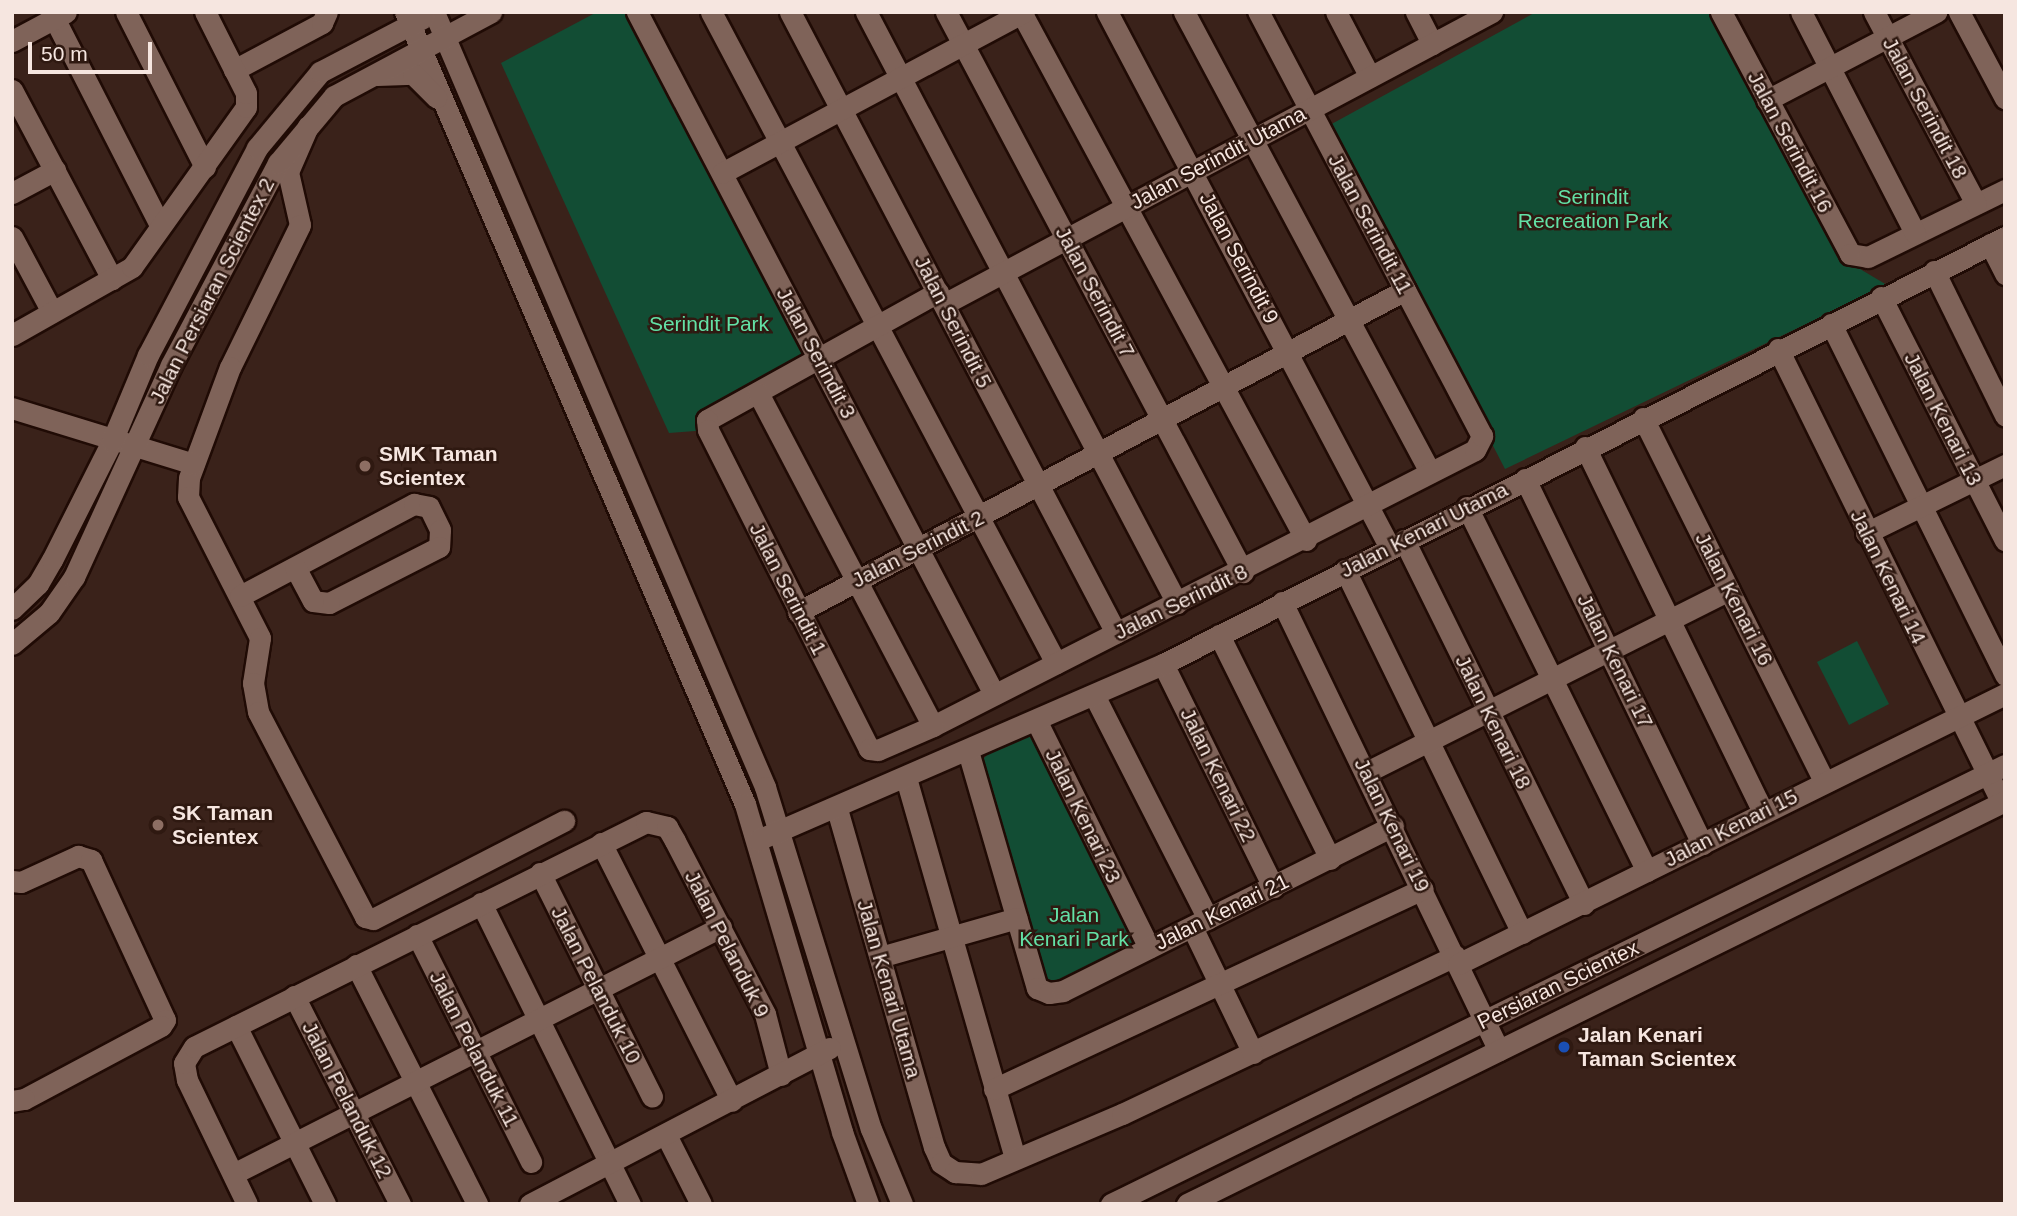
<!DOCTYPE html>
<style>
body{margin:0}
#map{position:relative;width:2017px;height:1216px;overflow:hidden;background:#3a221a;font-family:Arial,sans-serif}
div>[style]{position:absolute}
.green>*{inset:0;background:#124d34}
.roads{filter:drop-shadow(2px 0 #200b05) drop-shadow(-2px 0 #200b05) drop-shadow(0 2px #200b05) drop-shadow(0 -2px #200b05)}
.minor>*{height:21px;margin:-10.5px;padding:0 10.5px;transform-origin:10.5px;border-radius:10.5px;background:#7f6359}
.dots>*{width:19px;height:19px;translate:-50% -50%;box-sizing:border-box;border:4px solid #2f1911;border-radius:50%}
span{translate:-50% -50%;white-space:nowrap;text-align:center;line-height:1.15;-webkit-text-stroke:5px #2f1911;paint-order:stroke}
.street-label{font-size:21px;color:#f6e6e0}
.park-label{font-size:21px;color:#63e1a6}
.poi-label{font-size:21px;color:#f6e6e0;font-weight:700}
.left{translate:0 -50%;text-align:left}
.frame{position:absolute;inset:0;border:14px solid #f6e6e0;pointer-events:none}
.scale{position:absolute;left:28px;top:42px;width:124px;height:32px;box-sizing:border-box;border:4px solid #f6e6e0;border-top:0;padding-left:9px;font-size:21px;line-height:24px;white-space:nowrap;color:#f6e6e0;-webkit-text-stroke:5px #2f1911;paint-order:stroke}
</style>
<div id="map">
<div class="green">
<div style="clip-path:polygon(597px 12px,637px 12px,820px 359px,708px 430px,669px 433px,501px 63px)"></div>
<div style="clip-path:polygon(1536px 12px,1728px 12px,1860px 269px,1887px 285px,1505px 469px,1328px 126px)"></div>
<div style="clip-path:polygon(1857px 641px,1889px 704px,1849px 725px,1817px 662px)"></div>
<div style="clip-path:polygon(1034px 733px,1135px 939px,1137px 954px,1049px 993px,981px 783px,982px 760px,999px 743px)"></div>
</div>
<div class="roads">
<div class="minor">
<div style="left:51px;top:12px;width:239px;rotate:62.9deg"></div>
<div style="left:126px;top:12px;width:174px;rotate:63deg"></div>
<div style="left:405px;top:12px;width:862px;rotate:66.77deg"></div>
<div style="left:745px;top:804px;width:342px;rotate:73.5deg"></div>
<div style="left:842px;top:1132px;width:77px;rotate:70.1deg"></div>
<div style="left:434px;top:12px;width:843px;rotate:66.87deg"></div>
<div style="left:765px;top:787px;width:358px;rotate:72.8deg"></div>
<div style="left:871px;top:1129px;width:81px;rotate:67.5deg"></div>
<div style="left:637px;top:12px;width:770px;rotate:62.37deg"></div>
<div style="left:711px;top:12px;width:737px;rotate:62.08deg"></div>
<div style="left:790px;top:12px;width:701px;rotate:62.3deg"></div>
<div style="left:866px;top:12px;width:668px;rotate:62.25deg"></div>
<div style="left:946px;top:12px;width:634px;rotate:62.06deg"></div>
<div style="left:1021px;top:12px;width:600px;rotate:61.64deg"></div>
<div style="left:1107px;top:12px;width:604px;rotate:62.16deg"></div>
<div style="left:1184px;top:12px;width:522px;rotate:61.86deg"></div>
<div style="left:1336px;top:12px;width:73px;rotate:62.4deg"></div>
<div style="left:1416px;top:12px;width:36px;rotate:63deg"></div>
<div style="left:1721px;top:12px;width:274px;rotate:61.9deg"></div>
<div style="left:1850px;top:254px;width:18px;rotate:9deg"></div>
<div style="left:1868px;top:257px;width:153px;rotate:-26.1deg"></div>
<div style="left:1801px;top:12px;width:249px;rotate:62.7deg"></div>
<div style="left:1874px;top:12px;width:217px;rotate:62deg"></div>
<div style="left:1959px;top:12px;width:98px;rotate:61.9deg"></div>
<div style="left:12px;top:41px;width:61px;rotate:-28.2deg"></div>
<div style="left:234px;top:70px;width:100px;rotate:-28.1deg"></div>
<div style="left:322px;top:23px;width:12px;rotate:-66deg"></div>
<div style="left:377px;top:75px;width:36px;rotate:-2deg"></div>
<div style="left:413px;top:74px;width:33px;rotate:45deg"></div>
<div style="left:12px;top:90px;width:214px;rotate:62.1deg"></div>
<div style="left:1767px;top:100px;width:191px;rotate:-27.5deg"></div>
<div style="left:308px;top:126px;width:50px;rotate:113.5deg"></div>
<div style="left:288px;top:172px;width:54px;rotate:77.2deg"></div>
<div style="left:300px;top:225px;width:158px;rotate:116.2deg"></div>
<div style="left:230px;top:367px;width:118px;rotate:110.3deg"></div>
<div style="left:189px;top:478px;width:19px;rotate:93deg"></div>
<div style="left:188px;top:497px;width:158px;rotate:62.9deg"></div>
<div style="left:260px;top:638px;width:46px;rotate:98.8deg"></div>
<div style="left:253px;top:683px;width:29px;rotate:80deg"></div>
<div style="left:258px;top:712px;width:231px;rotate:62.4deg"></div>
<div style="left:365px;top:917px;width:8px;rotate:14deg"></div>
<div style="left:373px;top:919px;width:215px;rotate:-27.2deg"></div>
<div style="left:722px;top:173px;width:342px;rotate:-28.1deg"></div>
<div style="left:12px;top:193px;width:49px;rotate:-28.1deg"></div>
<div style="left:12px;top:237px;width:85px;rotate:61.9deg"></div>
<div style="left:1990px;top:244px;width:34px;rotate:63deg"></div>
<div style="left:1934px;top:271px;width:161px;rotate:63.8deg"></div>
<div style="left:938px;top:292px;width:264px;rotate:151deg"></div>
<div style="left:707px;top:420px;width:10px;rotate:84deg"></div>
<div style="left:708px;top:430px;width:357px;rotate:63.2deg"></div>
<div style="left:869px;top:749px;width:9px;rotate:6deg"></div>
<div style="left:878px;top:750px;width:60px;rotate:-23.6deg"></div>
<div style="left:933px;top:726px;width:608px;rotate:-26.99deg"></div>
<div style="left:1475px;top:450px;width:16px;rotate:-63deg"></div>
<div style="left:1482px;top:436px;width:480px;rotate:-117.8deg"></div>
<div style="left:1881px;top:297px;width:273px;rotate:63deg"></div>
<div style="left:944px;top:304px;width:621px;rotate:-28.05deg"></div>
<div style="left:1831px;top:324px;width:392px;rotate:63.6deg"></div>
<div style="left:12px;top:335px;width:138px;rotate:-29.5deg"></div>
<div style="left:132px;top:267px;width:196px;rotate:-54.5deg"></div>
<div style="left:246px;top:107px;width:14px;rotate:-90deg"></div>
<div style="left:246px;top:93px;width:91px;rotate:-116.8deg"></div>
<div style="left:1778px;top:349px;width:506px;rotate:63.74deg"></div>
<div style="left:758px;top:393px;width:376px;rotate:62.3deg"></div>
<div style="left:12px;top:408px;width:190px;rotate:17.1deg"></div>
<div style="left:1643px;top:418px;width:406px;rotate:63.5deg"></div>
<div style="left:1585px;top:447px;width:406px;rotate:64deg"></div>
<div style="left:1525px;top:479px;width:406px;rotate:64.1deg"></div>
<div style="left:1467px;top:507px;width:406px;rotate:63.7deg"></div>
<div style="left:1866px;top:533px;width:155px;rotate:-26.1deg"></div>
<div style="left:1404px;top:540px;width:406px;rotate:63.7deg"></div>
<div style="left:1345px;top:570px;width:404px;rotate:64deg"></div>
<div style="left:240px;top:596px;width:197px;rotate:-27.9deg"></div>
<div style="left:414px;top:504px;width:15px;rotate:11deg"></div>
<div style="left:429px;top:507px;width:25px;rotate:64deg"></div>
<div style="left:440px;top:530px;width:17px;rotate:93deg"></div>
<div style="left:439px;top:547px;width:123px;rotate:153deg"></div>
<div style="left:329px;top:603px;width:16px;rotate:-173deg"></div>
<div style="left:313px;top:601px;width:38px;rotate:-118deg"></div>
<div style="left:1282px;top:602px;width:498px;rotate:64.2deg"></div>
<div style="left:12px;top:609px;width:36px;rotate:-44deg"></div>
<div style="left:38px;top:584px;width:28px;rotate:-60deg"></div>
<div style="left:52px;top:560px;width:133px;rotate:-63.2deg"></div>
<div style="left:112px;top:441px;width:93px;rotate:-67.3deg"></div>
<div style="left:148px;top:355px;width:234px;rotate:-62.2deg"></div>
<div style="left:257px;top:148px;width:99px;rotate:-50.3deg"></div>
<div style="left:320px;top:72px;width:116px;rotate:-27.7deg"></div>
<div style="left:798px;top:612px;width:687px;rotate:-27.94deg"></div>
<div style="left:1219px;top:635px;width:250px;rotate:63.6deg"></div>
<div style="left:12px;top:644px;width:48px;rotate:-40deg"></div>
<div style="left:49px;top:613px;width:44px;rotate:-55.2deg"></div>
<div style="left:74px;top:577px;width:233px;rotate:-65.4deg"></div>
<div style="left:171px;top:365px;width:229px;rotate:-62.1deg"></div>
<div style="left:278px;top:163px;width:87px;rotate:-50.1deg"></div>
<div style="left:334px;top:96px;width:178px;rotate:-28.1deg"></div>
<div style="left:1163px;top:664px;width:249px;rotate:63.7deg"></div>
<div style="left:1094px;top:695px;width:251px;rotate:63deg"></div>
<div style="left:1037px;top:722px;width:252px;rotate:63.6deg"></div>
<div style="left:968px;top:751px;width:247px;rotate:73.8deg"></div>
<div style="left:1037px;top:988px;width:13px;rotate:23deg"></div>
<div style="left:1049px;top:993px;width:14px;rotate:-8deg"></div>
<div style="left:1063px;top:991px;width:369px;rotate:-26.6deg"></div>
<div style="left:1367px;top:772px;width:405px;rotate:-26.7deg"></div>
<div style="left:906px;top:778px;width:396px;rotate:74deg"></div>
<div style="left:837px;top:809px;width:352px;rotate:74deg"></div>
<div style="left:934px;top:1147px;width:17px;rotate:66deg"></div>
<div style="left:941px;top:1163px;width:17px;rotate:33deg"></div>
<div style="left:955px;top:1172px;width:26px;rotate:4deg"></div>
<div style="left:981px;top:1174px;width:153px;rotate:-23.1deg"></div>
<div style="left:1122px;top:1114px;width:369px;rotate:-25.4deg"></div>
<div style="left:758px;top:840px;width:442px;rotate:-23.5deg"></div>
<div style="left:1163px;top:664px;width:944px;rotate:-26.89deg"></div>
<div style="left:601px;top:843px;width:289px;rotate:63.1deg"></div>
<div style="left:540px;top:873px;width:250px;rotate:63.4deg"></div>
<div style="left:12px;top:881px;width:9px;rotate:6deg"></div>
<div style="left:21px;top:882px;width:63px;rotate:-24.5deg"></div>
<div style="left:78px;top:856px;width:14px;rotate:17deg"></div>
<div style="left:91px;top:860px;width:176px;rotate:65.2deg"></div>
<div style="left:165px;top:1020px;width:7px;rotate:124deg"></div>
<div style="left:161px;top:1026px;width:155px;rotate:151.9deg"></div>
<div style="left:24px;top:1099px;width:12px;rotate:171deg"></div>
<div style="left:481px;top:903px;width:336px;rotate:63.7deg"></div>
<div style="left:1192px;top:927px;width:140px;rotate:64.2deg"></div>
<div style="left:417px;top:935px;width:254px;rotate:63.3deg"></div>
<div style="left:880px;top:957px;width:142px;rotate:-15.9deg"></div>
<div style="left:1458px;top:964px;width:610px;rotate:-26.27deg"></div>
<div style="left:356px;top:965px;width:268px;rotate:63.1deg"></div>
<div style="left:294px;top:996px;width:233px;rotate:63deg"></div>
<div style="left:236px;top:1026px;width:199px;rotate:63.4deg"></div>
<div style="left:994px;top:1089px;width:473px;rotate:-25deg"></div>
<div style="left:666px;top:1135px;width:77px;rotate:63.1deg"></div>
<div style="left:233px;top:1174px;width:547px;rotate:-26.85deg"></div>
<div style="left:247px;top:1204px;width:138px;rotate:-115.8deg"></div>
<div style="left:187px;top:1080px;width:17px;rotate:-100deg"></div>
<div style="left:184px;top:1063px;width:19px;rotate:-58deg"></div>
<div style="left:194px;top:1047px;width:505px;rotate:-26.46deg"></div>
<div style="left:646px;top:822px;width:22px;rotate:13deg"></div>
<div style="left:667px;top:827px;width:16px;rotate:60deg"></div>
<div style="left:675px;top:841px;width:195px;rotate:62.5deg"></div>
<div style="left:765px;top:1014px;width:63px;rotate:75.3deg"></div>
<div style="left:530px;top:1204px;width:338px;rotate:-27.5deg"></div>
<div style="left:1111px;top:1204px;width:996px;rotate:-26.15deg"></div>
<div style="left:1187px;top:1204px;width:912px;rotate:-26.23deg"></div>
</div>
</div>
<div class="dots">
<div style="left:365px;top:466px;background:#8d6e63"></div>
<div style="left:158px;top:825px;background:#8d6e63"></div>
<div style="left:1564px;top:1047px;background:#1a4fb4"></div>
</div>
<div class="street-label">
<span style="left:1925px;top:108px;rotate:62deg">Jalan Serindit 18</span>
<span style="left:1790px;top:142px;rotate:62deg">Jalan Serindit 16</span>
<span style="left:1218px;top:158px;rotate:-28deg">Jalan Serindit Utama</span>
<span style="left:1370px;top:224px;rotate:62deg">Jalan Serindit 11</span>
<span style="left:1239px;top:258px;rotate:62deg">Jalan Serindit 9</span>
<span style="left:212px;top:291px;rotate:-63deg">Jalan Persiaran Scientex 2</span>
<span style="left:1095px;top:292px;rotate:62deg">Jalan Serindit 7</span>
<span style="left:953px;top:322px;rotate:63deg">Jalan Serindit 5</span>
<span style="left:816px;top:353px;rotate:62deg">Jalan Serindit 3</span>
<span style="left:1943px;top:419px;rotate:63deg">Jalan Kenari 13</span>
<span style="left:1424px;top:530px;rotate:-27deg">Jalan Kenari Utama</span>
<span style="left:918px;top:549px;rotate:-27deg">Jalan Serindit 2</span>
<span style="left:1888px;top:577px;rotate:64deg">Jalan Kenari 14</span>
<span style="left:788px;top:589px;rotate:63deg">Jalan Serindit 1</span>
<span style="left:1734px;top:599px;rotate:63deg">Jalan Kenari 16</span>
<span style="left:1181px;top:602px;rotate:-26deg">Jalan Serindit 8</span>
<span style="left:1615px;top:661px;rotate:64deg">Jalan Kenari 17</span>
<span style="left:1493px;top:722px;rotate:64deg">Jalan Kenari 18</span>
<span style="left:1218px;top:775px;rotate:64deg">Jalan Kenari 22</span>
<span style="left:1083px;top:816px;rotate:64deg">Jalan Kenari 23</span>
<span style="left:1392px;top:825px;rotate:64deg">Jalan Kenari 19</span>
<span style="left:1731px;top:828px;rotate:-27deg">Jalan Kenari 15</span>
<span style="left:1222px;top:912px;rotate:-26deg">Jalan Kenari 21</span>
<span style="left:727px;top:944px;rotate:63deg">Jalan Pelanduk 9</span>
<span style="left:596px;top:985px;rotate:63deg">Jalan Pelanduk 10</span>
<span style="left:1558px;top:985px;rotate:-26deg">Persiaran Scientex</span>
<span style="left:889px;top:989px;rotate:74deg">Jalan Kenari Utama</span>
<span style="left:474px;top:1049px;rotate:63deg">Jalan Pelanduk 11</span>
<span style="left:347px;top:1100px;rotate:63deg">Jalan Pelanduk 12</span>
</div>
<div class="park-label">
<span style="left:1593px;top:209px">Serindit<br>Recreation Park</span>
<span style="left:709px;top:324px">Serindit Park</span>
<span style="left:1074px;top:927px">Jalan<br>Kenari Park</span>
</div>
<div class="poi-label">
<span class="left" style="left:379px;top:466px">SMK Taman<br>Scientex</span>
<span class="left" style="left:172px;top:825px">SK Taman<br>Scientex</span>
<span class="left" style="left:1578px;top:1047px">Jalan Kenari<br>Taman Scientex</span>
</div>
<div class="frame"></div>
<div class="scale">50 m</div>
</div>
